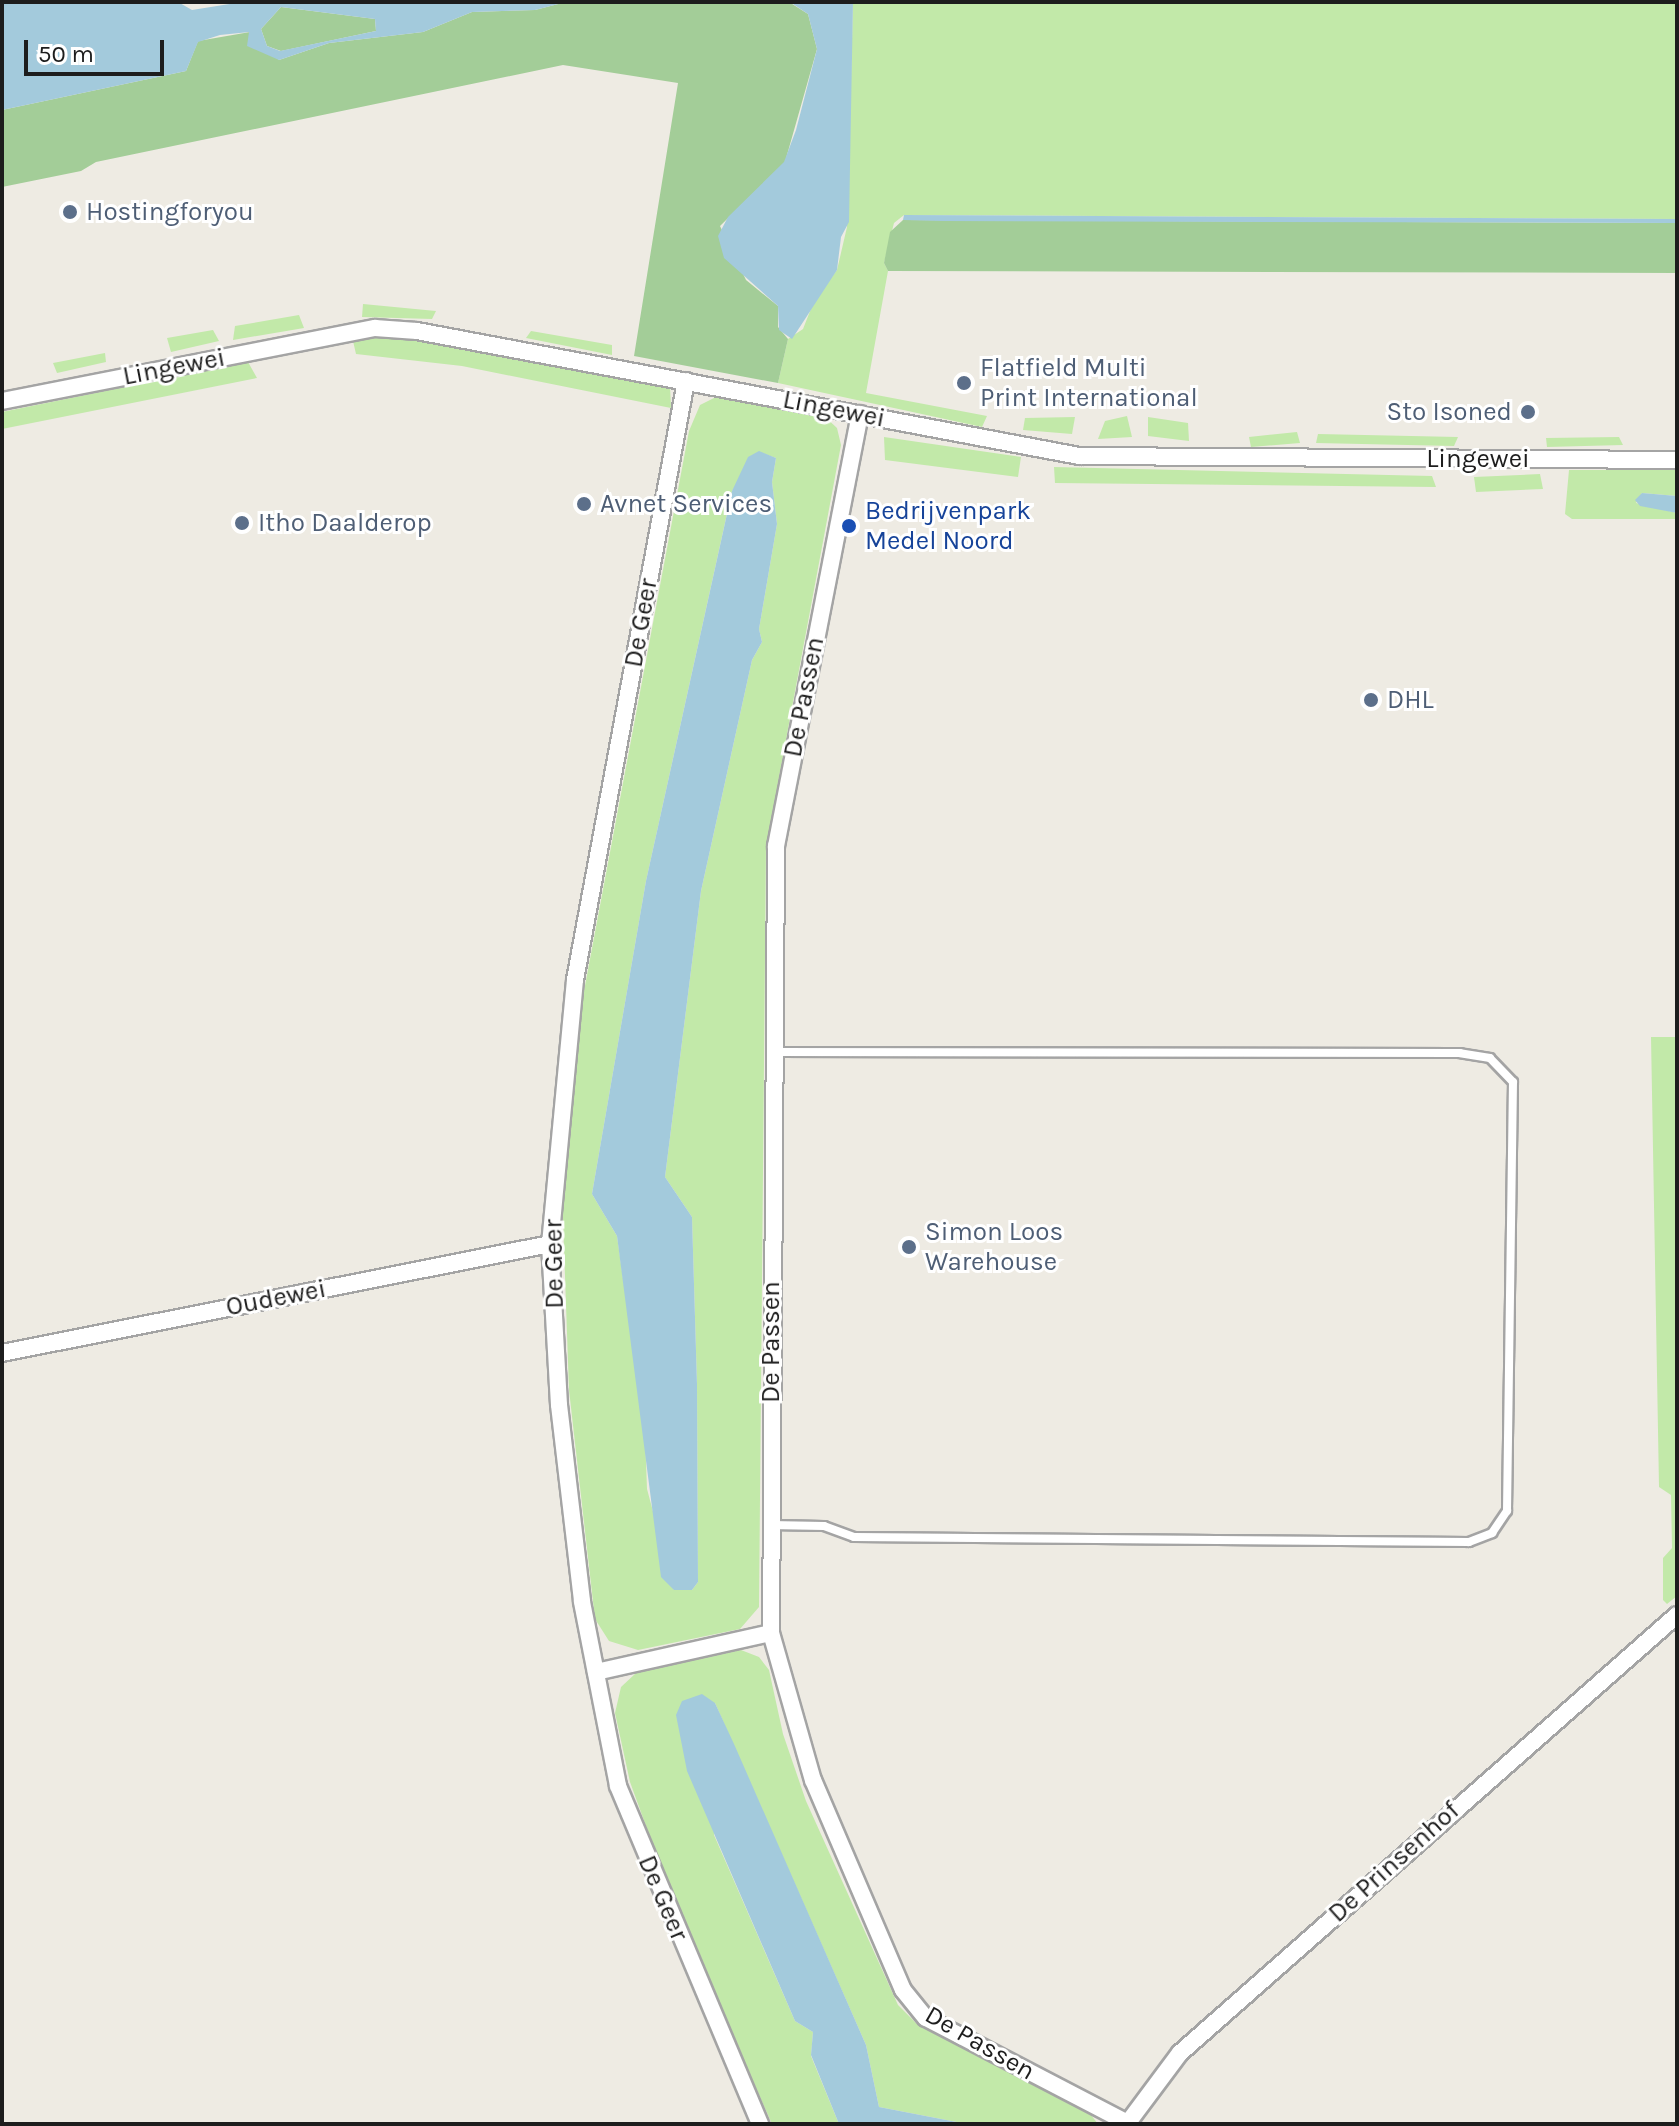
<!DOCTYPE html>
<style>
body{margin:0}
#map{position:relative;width:1679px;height:2126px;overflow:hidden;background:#eeebe3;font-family:Karla,sans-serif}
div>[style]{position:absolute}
.grass>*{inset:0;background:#c2e9a9}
.forest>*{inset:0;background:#a3cd98}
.water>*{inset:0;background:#a3cadc}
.roads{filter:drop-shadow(2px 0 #a4a4a4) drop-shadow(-2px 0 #a4a4a4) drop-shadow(0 2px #a4a4a4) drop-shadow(0 -2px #a4a4a4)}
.lane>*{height:8px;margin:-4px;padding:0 4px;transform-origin:4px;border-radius:4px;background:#fff}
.street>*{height:16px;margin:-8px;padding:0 8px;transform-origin:8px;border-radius:8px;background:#fff}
.dots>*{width:22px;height:22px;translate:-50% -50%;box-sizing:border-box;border:4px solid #fff;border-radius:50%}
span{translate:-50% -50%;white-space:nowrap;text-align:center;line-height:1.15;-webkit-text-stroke:6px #fff;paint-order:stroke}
.service-label{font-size:26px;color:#4e5e75}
.left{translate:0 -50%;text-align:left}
.right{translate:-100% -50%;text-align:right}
.street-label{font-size:26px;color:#1d1d1d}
.transit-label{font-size:26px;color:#164399}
.frame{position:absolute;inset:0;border:4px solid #1d1d1d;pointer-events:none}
.scale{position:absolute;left:24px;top:40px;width:140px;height:36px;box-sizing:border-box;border:4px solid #1d1d1d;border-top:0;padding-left:10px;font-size:24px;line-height:28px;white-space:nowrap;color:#1d1d1d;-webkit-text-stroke:6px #fff;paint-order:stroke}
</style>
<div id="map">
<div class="grass">
<div style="clip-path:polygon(853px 2px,1677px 2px,1677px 219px,904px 215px,894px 223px,884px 263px,888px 271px,866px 393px,987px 416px,982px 427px,778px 383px,788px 339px,803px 329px,814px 301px,837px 270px,847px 227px)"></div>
<div style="clip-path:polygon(363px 304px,436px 311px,432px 319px,362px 317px)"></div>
<div style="clip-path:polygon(299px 315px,304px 328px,233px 340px,235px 326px)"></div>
<div style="clip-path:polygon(213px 330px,219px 341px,171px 352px,167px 338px)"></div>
<div style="clip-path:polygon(531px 331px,612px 345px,612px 355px,526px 338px)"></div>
<div style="clip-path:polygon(398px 335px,670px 386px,671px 408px,462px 366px,356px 354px,353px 341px)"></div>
<div style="clip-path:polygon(105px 353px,106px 362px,57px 373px,53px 363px)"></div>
<div style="clip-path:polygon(248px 362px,257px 378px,2px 429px,2px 412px)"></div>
<div style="clip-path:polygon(evenodd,718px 396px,822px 414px,837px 428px,841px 445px,766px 847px,759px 1607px,740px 1629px,638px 1650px,609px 1641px,595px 1619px,569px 1390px,562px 1191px,575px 1039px,689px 431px,700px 405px,718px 396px,759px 452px,776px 458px,772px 482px,777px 524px,759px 629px,762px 642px,752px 660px,701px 891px,665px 1177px,692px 1217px,697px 1384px,698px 1582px,692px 1590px,674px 1590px,647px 1489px,645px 1434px,617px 1236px,592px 1194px,646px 881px,732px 491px,759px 452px)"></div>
<div style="clip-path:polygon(1127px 416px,1132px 437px,1098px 439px,1105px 421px)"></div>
<div style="clip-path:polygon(1075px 417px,1072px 434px,1023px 430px,1025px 418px)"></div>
<div style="clip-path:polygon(1148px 417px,1188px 423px,1189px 441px,1148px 436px)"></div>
<div style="clip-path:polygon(1297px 432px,1300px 443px,1251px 447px,1249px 437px)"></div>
<div style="clip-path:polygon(1318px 434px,1458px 437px,1454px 446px,1316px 443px)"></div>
<div style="clip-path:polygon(884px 437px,1021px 457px,1018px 477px,885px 460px)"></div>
<div style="clip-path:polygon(1619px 437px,1623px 445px,1547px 447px,1546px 438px)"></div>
<div style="clip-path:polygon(1054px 467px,1432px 476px,1436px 487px,1055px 483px)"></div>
<div style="clip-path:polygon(1569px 470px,1677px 470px,1677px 496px,1642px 493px,1636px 503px,1677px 513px,1677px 519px,1572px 519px,1565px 514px)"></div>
<div style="clip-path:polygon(1540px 474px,1543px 489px,1476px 492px,1474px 477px)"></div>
<div style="clip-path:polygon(1651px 1037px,1677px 1037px,1677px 1596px,1667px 1604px,1663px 1600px,1663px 1558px,1672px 1548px,1671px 1495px,1659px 1487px)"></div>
<div style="clip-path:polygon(741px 1650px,759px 1657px,769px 1670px,783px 1734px,806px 1801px,898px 2005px,918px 2025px,1091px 2115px,1098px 2124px,967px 2124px,879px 2107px,866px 2045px,715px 1703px,714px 1835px,795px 2021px,813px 2032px,811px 2056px,839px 2124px,772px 2124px,674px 1903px,630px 1782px,615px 1713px,621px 1687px,636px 1673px)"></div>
</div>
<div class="forest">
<div style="clip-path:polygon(566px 2px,789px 2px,808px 14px,817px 49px,785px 162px,720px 226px,746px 280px,778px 306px,778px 327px,788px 339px,778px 383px,634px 356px,678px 83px,563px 65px,96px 162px,81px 171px,2px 187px,2px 110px,186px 71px,198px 41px,250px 32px,279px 60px,329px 43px,423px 32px,472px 12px,535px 10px)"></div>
<div style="clip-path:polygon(281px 7px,375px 19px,376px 31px,281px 51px,267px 46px,261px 29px)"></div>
<div style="clip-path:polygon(903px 220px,1677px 223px,1677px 273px,888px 271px,884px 263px,890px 232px)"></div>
</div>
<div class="water">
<div style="clip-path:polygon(evenodd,2px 2px,178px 2px,192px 10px,242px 2px,566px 2px,535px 10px,472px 12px,423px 32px,329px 43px,279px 60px,247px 46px,249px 32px,220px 35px,198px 42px,186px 71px,2px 110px,2px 2px,281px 7px,375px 19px,376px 31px,280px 51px,267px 46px,261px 29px,281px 7px)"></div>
<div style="clip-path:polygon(790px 2px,853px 2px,849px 222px,841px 237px,837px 270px,792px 339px,779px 330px,778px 306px,724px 258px,718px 236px,728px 217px,784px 162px,796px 130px,817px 49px,808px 14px)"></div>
<div style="clip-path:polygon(904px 215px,1677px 219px,1677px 223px,943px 221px,903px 220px)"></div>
<div style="clip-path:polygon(759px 451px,776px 458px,772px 482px,777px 524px,759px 629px,762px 642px,752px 660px,701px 891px,665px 1177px,692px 1217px,697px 1384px,698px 1582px,692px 1590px,674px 1590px,661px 1577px,617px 1236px,592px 1194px,646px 881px,723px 532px,732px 491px,748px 457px)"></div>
<div style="clip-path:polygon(1642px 493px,1677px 496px,1677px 513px,1640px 506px,1635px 500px)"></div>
<div style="clip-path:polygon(702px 1694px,715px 1703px,734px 1744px,866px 2045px,879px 2107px,967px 2124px,839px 2124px,811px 2055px,813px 2032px,795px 2021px,687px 1771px,676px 1715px,682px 1701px)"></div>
</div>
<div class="roads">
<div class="lane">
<div style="left:770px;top:1525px;width:54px;rotate:1.1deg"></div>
<div style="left:824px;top:1526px;width:32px;rotate:20deg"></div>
<div style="left:854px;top:1537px;width:615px;rotate:0.47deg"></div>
<div style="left:1469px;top:1542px;width:25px;rotate:-21deg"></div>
<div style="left:1492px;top:1533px;width:27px;rotate:-56deg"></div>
<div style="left:1507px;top:1511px;width:429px;rotate:-89.2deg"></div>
<div style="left:1513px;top:1082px;width:33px;rotate:-134deg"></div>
<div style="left:1490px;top:1058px;width:30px;rotate:-171deg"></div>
<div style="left:1460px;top:1053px;width:686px;rotate:-179.92deg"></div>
</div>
<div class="street">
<div style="left:686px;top:381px;width:609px;rotate:100.5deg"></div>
<div style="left:575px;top:980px;width:265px;rotate:95.4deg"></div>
<div style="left:550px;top:1244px;width:161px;rotate:86.8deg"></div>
<div style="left:559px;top:1405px;width:198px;rotate:83.3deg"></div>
<div style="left:582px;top:1602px;width:187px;rotate:78.9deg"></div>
<div style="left:618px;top:1786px;width:367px;rotate:67.2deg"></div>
<div style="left:2px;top:401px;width:380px;rotate:-11.1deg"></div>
<div style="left:375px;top:328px;width:42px;rotate:4.1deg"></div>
<div style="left:417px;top:331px;width:674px;rotate:10.69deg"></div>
<div style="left:1079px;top:456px;width:598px;rotate:0.38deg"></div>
<div style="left:860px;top:414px;width:440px;rotate:101deg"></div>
<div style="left:776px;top:846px;width:787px;rotate:90.36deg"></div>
<div style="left:771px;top:1633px;width:153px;rotate:74.1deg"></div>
<div style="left:813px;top:1780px;width:228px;rotate:66.8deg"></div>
<div style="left:903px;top:1990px;width:36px;rotate:51deg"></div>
<div style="left:926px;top:2018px;width:228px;rotate:27.5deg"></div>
<div style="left:2px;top:1353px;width:559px;rotate:-11.25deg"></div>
<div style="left:596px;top:1672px;width:179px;rotate:-12.6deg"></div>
<div style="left:1127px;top:2124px;width:89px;rotate:-53.3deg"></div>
<div style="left:1180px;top:2053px;width:662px;rotate:-41.39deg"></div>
</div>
</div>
<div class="dots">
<div style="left:70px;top:212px;background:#5c6f8a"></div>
<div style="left:964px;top:383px;background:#5c6f8a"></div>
<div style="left:1528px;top:412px;background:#5c6f8a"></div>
<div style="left:584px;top:504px;background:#5c6f8a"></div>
<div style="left:242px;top:523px;background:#5c6f8a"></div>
<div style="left:849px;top:526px;background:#1a4fb4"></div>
<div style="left:1371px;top:700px;background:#5c6f8a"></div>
<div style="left:909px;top:1247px;background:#5c6f8a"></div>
</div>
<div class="service-label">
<span class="left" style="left:86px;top:212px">Hostingforyou</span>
<span class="left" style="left:980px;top:383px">Flatfield Multi<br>Print International</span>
<span class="right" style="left:1512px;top:412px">Sto Isoned</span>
<span class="left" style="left:600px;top:504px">Avnet Services</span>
<span class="left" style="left:258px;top:523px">Itho Daalderop</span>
<span class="left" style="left:1387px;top:700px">DHL</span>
<span class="left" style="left:925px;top:1247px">Simon Loos<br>Warehouse</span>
</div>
<div class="street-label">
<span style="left:174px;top:367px;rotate:-11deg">Lingewei</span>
<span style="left:834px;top:409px;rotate:11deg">Lingewei</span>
<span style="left:1478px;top:459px">Lingewei</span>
<span style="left:641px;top:623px;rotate:-80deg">De Geer</span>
<span style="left:804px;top:697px;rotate:-79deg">De Passen</span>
<span style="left:554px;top:1264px;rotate:-91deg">De Geer</span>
<span style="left:276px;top:1298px;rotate:-11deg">Oudewei</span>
<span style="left:771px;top:1342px;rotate:-90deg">De Passen</span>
<span style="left:1394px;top:1862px;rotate:-42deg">De Prinsenhof</span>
<span style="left:663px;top:1898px;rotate:67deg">De Geer</span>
<span style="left:980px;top:2043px;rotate:30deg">De Passen</span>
</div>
<div class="transit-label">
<span class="left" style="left:865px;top:526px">Bedrijvenpark<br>Medel Noord</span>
</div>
<div class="frame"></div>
<div class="scale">50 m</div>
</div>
